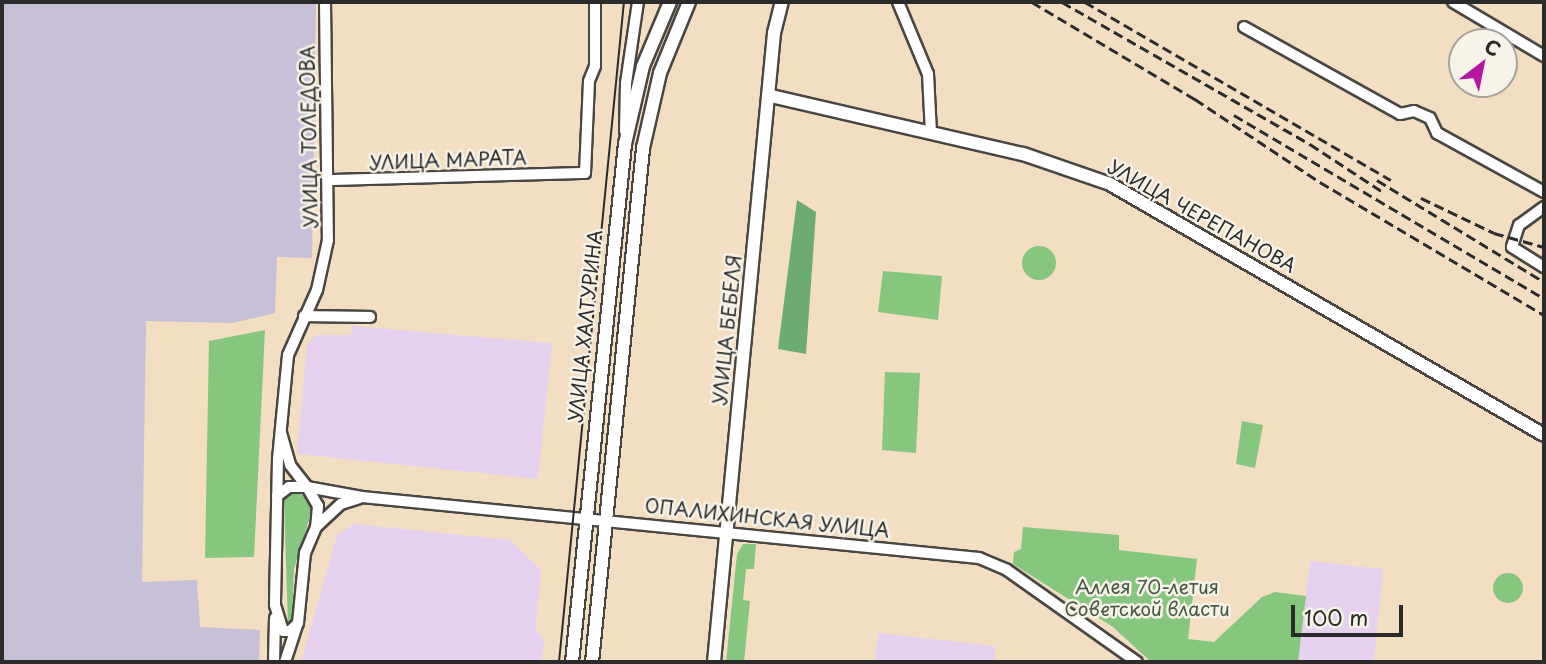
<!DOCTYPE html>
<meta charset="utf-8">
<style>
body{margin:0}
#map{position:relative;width:1546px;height:664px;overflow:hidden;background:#f3dec1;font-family:"Playpen Sans",sans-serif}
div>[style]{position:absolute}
.built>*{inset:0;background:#e6d2f0}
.industrial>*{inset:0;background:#c8bfd8}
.green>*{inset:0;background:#86c77f}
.round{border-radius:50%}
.forest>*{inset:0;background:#6cac6e}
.roads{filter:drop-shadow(2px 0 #494642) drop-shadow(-2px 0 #494642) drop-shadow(0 2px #494642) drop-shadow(0 -2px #494642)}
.minor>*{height:10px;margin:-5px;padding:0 5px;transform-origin:5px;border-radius:5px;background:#fff}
.major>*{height:12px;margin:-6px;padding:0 6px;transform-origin:6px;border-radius:6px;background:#fff}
.tram>*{height:2px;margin:-1px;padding:0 1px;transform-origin:1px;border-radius:1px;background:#2b2b2b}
.rail>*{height:2.5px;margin-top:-1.25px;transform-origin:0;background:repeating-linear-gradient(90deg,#2b2b2b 0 10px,transparent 0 15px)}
span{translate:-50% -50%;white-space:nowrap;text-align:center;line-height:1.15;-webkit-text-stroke:5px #f7f3e8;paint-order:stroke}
.street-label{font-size:19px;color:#2b2b2b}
.park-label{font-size:19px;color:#465a44}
.frame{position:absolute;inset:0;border:4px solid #2b2b2b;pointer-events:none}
.north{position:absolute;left:1448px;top:28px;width:70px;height:70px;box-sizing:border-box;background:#f7f3e8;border:2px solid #a5a39c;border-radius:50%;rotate:32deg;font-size:19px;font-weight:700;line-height:28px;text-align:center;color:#2b2b2b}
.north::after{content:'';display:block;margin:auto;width:24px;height:32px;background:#b5179e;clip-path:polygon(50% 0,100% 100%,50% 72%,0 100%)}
.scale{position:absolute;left:1291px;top:605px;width:112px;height:32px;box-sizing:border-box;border:4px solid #2b2b2b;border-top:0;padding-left:9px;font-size:21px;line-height:24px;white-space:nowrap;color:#2b2b2b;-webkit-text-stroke:5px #f7f3e8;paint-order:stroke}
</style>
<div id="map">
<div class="built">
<div style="clip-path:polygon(352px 326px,552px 343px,538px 479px,297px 454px,307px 345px,316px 335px,351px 335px)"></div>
<div style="clip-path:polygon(354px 524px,510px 540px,541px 570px,536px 628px,544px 641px,542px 662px,301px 662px,337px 535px)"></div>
<div style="clip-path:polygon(1310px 561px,1383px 569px,1374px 662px,1298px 662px)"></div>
<div style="clip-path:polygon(878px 633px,995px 646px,994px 662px,875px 662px)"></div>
</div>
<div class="industrial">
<div style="clip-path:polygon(2px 2px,316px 2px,312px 258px,277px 257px,275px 313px,233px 323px,146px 321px,142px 582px,197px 580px,200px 627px,260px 630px,259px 662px,2px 662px)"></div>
</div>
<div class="green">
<div class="round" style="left:1022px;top:246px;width:34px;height:34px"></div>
<div style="clip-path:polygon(883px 271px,942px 276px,938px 320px,878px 312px)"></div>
<div style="clip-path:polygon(265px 330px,254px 557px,205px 558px,209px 341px)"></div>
<div style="clip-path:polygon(885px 372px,920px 373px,916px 453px,882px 450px)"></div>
<div style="clip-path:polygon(1242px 421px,1263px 425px,1255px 468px,1236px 464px)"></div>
<div style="clip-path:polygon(295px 492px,312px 499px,313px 507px,294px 569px,292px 620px,288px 625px,284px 500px)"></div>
<div style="clip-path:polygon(1023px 527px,1119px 535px,1119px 550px,1197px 559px,1188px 639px,1214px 642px,1262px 597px,1275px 592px,1306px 596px,1298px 662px,1151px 662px,1113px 627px,1013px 564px,1014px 552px,1021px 549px)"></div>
<div style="clip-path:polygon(743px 544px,756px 544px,754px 569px,746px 569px,743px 600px,750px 601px,744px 662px,726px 662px,737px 554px)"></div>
<div class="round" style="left:1493px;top:573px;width:30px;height:30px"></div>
</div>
<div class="forest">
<div style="clip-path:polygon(797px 200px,816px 212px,806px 354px,778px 349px)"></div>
</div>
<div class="roads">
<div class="minor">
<div style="left:325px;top:2px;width:238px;rotate:89.3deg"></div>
<div style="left:328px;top:240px;width:51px;rotate:102.4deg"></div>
<div style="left:317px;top:290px;width:71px;rotate:114deg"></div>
<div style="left:288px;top:355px;width:104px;rotate:95.5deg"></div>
<div style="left:278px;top:459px;width:146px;rotate:91.2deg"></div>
<div style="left:275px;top:605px;width:27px;rotate:73deg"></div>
<div style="left:283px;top:631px;width:7px"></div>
<div style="left:290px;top:631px;width:11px;rotate:-45deg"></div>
<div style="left:298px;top:623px;width:70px;rotate:-84.3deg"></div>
<div style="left:305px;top:553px;width:28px;rotate:-67deg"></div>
<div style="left:316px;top:527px;width:34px;rotate:-43deg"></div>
<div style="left:341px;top:504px;width:19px;rotate:-18deg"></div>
<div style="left:898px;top:2px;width:78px;rotate:67.4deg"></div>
<div style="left:928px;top:74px;width:59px;rotate:87.1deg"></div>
<div style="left:1453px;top:2px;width:106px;rotate:30.7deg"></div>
<div style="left:1244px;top:27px;width:179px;rotate:29.1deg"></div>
<div style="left:1400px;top:114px;width:14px;rotate:-12deg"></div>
<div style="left:1414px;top:111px;width:17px;rotate:24deg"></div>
<div style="left:1430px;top:118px;width:17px;rotate:65deg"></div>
<div style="left:1437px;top:133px;width:122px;rotate:28.9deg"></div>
<div style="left:625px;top:131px;width:48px;rotate:-88.8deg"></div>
<div style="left:626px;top:83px;width:82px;rotate:-81.6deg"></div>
<div style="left:329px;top:180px;width:256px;rotate:-1.6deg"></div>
<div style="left:585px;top:173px;width:92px;rotate:-87.5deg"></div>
<div style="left:589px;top:81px;width:16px;rotate:-68deg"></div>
<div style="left:595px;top:66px;width:64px;rotate:-90deg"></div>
<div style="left:1544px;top:207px;width:31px;rotate:144deg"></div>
<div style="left:1519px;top:225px;width:23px;rotate:108deg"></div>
<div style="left:1512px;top:247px;width:38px;rotate:32deg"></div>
<div style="left:304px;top:316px;width:66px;rotate:0.9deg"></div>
<div style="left:281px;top:433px;width:33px;rotate:74deg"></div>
<div style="left:290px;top:465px;width:28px;rotate:52deg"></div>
<div style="left:307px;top:487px;width:56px;rotate:10.3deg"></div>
<div style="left:362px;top:497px;width:620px;rotate:5.65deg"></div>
<div style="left:979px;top:558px;width:30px;rotate:23deg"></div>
<div style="left:1007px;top:570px;width:159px;rotate:35.3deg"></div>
<div style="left:277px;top:496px;width:15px;rotate:-37deg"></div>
<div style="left:289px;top:487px;width:18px"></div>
<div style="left:307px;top:487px;width:22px;rotate:60deg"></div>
<div style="left:318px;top:506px;width:21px;rotate:95deg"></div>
<div style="left:274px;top:662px;width:44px;rotate:-88.7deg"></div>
<div style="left:285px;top:662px;width:39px;rotate:-72deg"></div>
</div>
<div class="major">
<div style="left:771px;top:96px;width:259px;rotate:13deg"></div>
<div style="left:1023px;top:154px;width:92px;rotate:19deg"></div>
<div style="left:1110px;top:184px;width:501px;rotate:30.04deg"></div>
<div style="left:572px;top:662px;width:521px;rotate:-84.16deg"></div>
<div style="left:625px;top:144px;width:80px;rotate:-77deg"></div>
<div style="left:643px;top:66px;width:69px;rotate:-67.1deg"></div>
<div style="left:592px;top:662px;width:517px;rotate:-84.33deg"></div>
<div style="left:643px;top:148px;width:77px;rotate:-77.2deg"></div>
<div style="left:660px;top:73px;width:77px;rotate:-67.8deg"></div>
<div style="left:714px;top:662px;width:632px;rotate:-84.55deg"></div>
<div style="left:774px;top:33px;width:32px;rotate:-76deg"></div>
</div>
</div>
<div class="tram">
<div style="left:559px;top:662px;width:663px;rotate:-84.38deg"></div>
</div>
<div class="rail">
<div style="left:1032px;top:2px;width:190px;rotate:30.8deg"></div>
<div style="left:1195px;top:99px;width:150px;rotate:33.6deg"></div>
<div style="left:1320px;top:182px;width:261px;rotate:30.7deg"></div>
<div style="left:1062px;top:2px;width:286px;rotate:29.8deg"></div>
<div style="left:1310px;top:144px;width:87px;rotate:33.3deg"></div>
<div style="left:1085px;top:2px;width:354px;rotate:30.2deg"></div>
<div style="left:1234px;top:115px;width:360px;rotate:30.6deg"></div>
<div style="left:1377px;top:180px;width:196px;rotate:31.4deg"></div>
<div style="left:1421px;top:198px;width:81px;rotate:25.6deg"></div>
<div style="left:1494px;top:233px;width:52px;rotate:15.6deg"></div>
</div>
<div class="street-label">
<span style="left:309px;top:137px;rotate:-91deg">УЛИЦА ТОЛЕДОВА</span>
<span style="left:448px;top:160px;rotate:-2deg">УЛИЦА МАРАТА</span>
<span style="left:1202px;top:216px;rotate:29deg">УЛИЦА ЧЕРЕПАНОВА</span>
<span style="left:585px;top:326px;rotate:-84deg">УЛИЦА ХАЛТУРИНА</span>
<span style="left:727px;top:330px;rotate:-84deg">УЛИЦА БЕБЕЛЯ</span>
<span style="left:767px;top:518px;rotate:6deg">ОПАЛИХИНСКАЯ УЛИЦА</span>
</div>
<div class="park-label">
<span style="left:1147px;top:598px">Аллея 70-летия<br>Советской власти</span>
</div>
<div class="frame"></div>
<div class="north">С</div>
<div class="scale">100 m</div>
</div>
